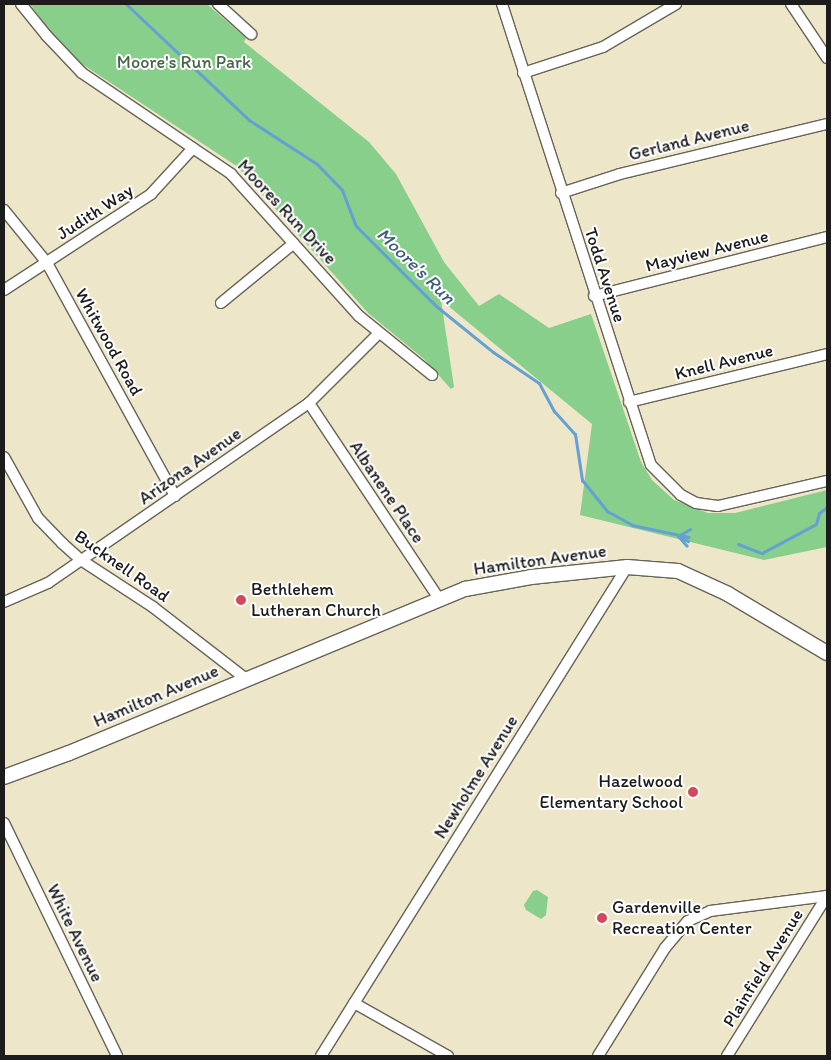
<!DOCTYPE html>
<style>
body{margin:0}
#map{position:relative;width:831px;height:1060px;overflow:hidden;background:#eee6c9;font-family:Itim,sans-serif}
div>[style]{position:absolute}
.green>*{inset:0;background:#87cf8b}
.stream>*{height:3px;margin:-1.5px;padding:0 1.5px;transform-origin:1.5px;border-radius:1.5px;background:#63a1d4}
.roads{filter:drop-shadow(1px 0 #666359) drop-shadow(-1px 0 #666359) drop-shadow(0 1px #666359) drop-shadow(0 -1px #666359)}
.street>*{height:10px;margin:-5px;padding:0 5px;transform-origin:5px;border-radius:5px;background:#fff}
.secondary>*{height:14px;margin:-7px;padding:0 7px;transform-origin:7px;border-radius:7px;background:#fff}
.dots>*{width:14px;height:14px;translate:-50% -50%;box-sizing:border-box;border:2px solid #fff;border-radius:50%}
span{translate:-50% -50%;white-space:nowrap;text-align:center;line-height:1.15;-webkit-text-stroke:4px #fff;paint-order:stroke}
.park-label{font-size:18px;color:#476448}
.street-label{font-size:18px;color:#1c1c1c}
.poi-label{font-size:18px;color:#1c1c1c}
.left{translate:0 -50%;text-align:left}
.right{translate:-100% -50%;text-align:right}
.water-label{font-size:19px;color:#405e78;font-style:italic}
.frame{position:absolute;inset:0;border:5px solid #1c1c1c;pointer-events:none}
</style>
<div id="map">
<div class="green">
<div style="clip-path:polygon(30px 4px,207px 4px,246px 38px,244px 42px,369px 142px,396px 174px,444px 262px,479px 306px,499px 294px,549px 328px,591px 314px,641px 462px,652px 480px,674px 500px,708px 513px,735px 513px,827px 490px,827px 547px,764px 560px,580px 515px,592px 424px,441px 300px,454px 387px,451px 389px,424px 359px,368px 313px,238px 167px,82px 64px,53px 35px)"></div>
<div style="clip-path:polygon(537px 890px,548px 897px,546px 915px,541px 919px,526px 910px,524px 905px,533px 891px)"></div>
</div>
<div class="stream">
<div style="left:126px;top:4px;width:169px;rotate:43.3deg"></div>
<div style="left:249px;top:120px;width:81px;rotate:32.9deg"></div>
<div style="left:317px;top:164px;width:36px;rotate:46deg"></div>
<div style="left:342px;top:190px;width:39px;rotate:69deg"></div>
<div style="left:356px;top:226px;width:113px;rotate:45deg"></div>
<div style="left:436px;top:306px;width:73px;rotate:38.9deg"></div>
<div style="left:493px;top:352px;width:55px;rotate:34deg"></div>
<div style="left:539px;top:383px;width:32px;rotate:62deg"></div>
<div style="left:554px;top:411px;width:31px;rotate:48deg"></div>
<div style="left:575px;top:434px;width:47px;rotate:81.3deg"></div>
<div style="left:582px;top:480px;width:40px;rotate:51deg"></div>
<div style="left:607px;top:511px;width:29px;rotate:29deg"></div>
<div style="left:632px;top:525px;width:58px;rotate:11.9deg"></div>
<div style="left:678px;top:536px;width:14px;rotate:-30deg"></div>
<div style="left:678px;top:536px;width:13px;rotate:48deg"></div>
<div style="left:680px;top:537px;width:9px;rotate:27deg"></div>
<div style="left:738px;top:544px;width:26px;rotate:21deg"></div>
<div style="left:762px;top:553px;width:61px;rotate:-28.2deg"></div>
<div style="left:816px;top:524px;width:11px;rotate:-75deg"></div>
<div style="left:819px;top:513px;width:10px;rotate:-37deg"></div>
</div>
<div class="roads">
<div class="street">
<div style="left:21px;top:4px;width:40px;rotate:51deg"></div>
<div style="left:46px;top:35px;width:52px;rotate:46.5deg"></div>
<div style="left:82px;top:73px;width:180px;rotate:34.1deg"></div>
<div style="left:231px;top:174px;width:191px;rotate:48deg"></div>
<div style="left:359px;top:316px;width:94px;rotate:38.9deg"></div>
<div style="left:218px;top:4px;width:45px;rotate:42.3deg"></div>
<div style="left:502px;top:4px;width:484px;rotate:72.1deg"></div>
<div style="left:651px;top:465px;width:42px;rotate:45deg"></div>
<div style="left:681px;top:495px;width:17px;rotate:28deg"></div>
<div style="left:696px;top:503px;width:22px;rotate:8deg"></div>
<div style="left:718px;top:506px;width:112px;rotate:-12.9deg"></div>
<div style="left:791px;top:4px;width:65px;rotate:56.3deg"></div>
<div style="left:523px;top:73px;width:84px;rotate:-18deg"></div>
<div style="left:603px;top:47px;width:85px;rotate:-30.5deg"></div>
<div style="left:561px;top:193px;width:62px;rotate:-17.9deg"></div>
<div style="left:620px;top:174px;width:213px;rotate:-13.6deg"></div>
<div style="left:4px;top:210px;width:68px;rotate:50.9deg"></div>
<div style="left:47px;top:263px;width:266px;rotate:61.2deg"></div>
<div style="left:4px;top:290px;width:176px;rotate:-33.1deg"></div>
<div style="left:151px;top:194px;width:62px;rotate:-47.6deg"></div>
<div style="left:594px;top:296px;width:240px;rotate:-14.2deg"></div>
<div style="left:221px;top:303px;width:94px;rotate:-39.4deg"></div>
<div style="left:629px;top:402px;width:204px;rotate:-13.6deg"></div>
<div style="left:309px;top:403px;width:235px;rotate:56.4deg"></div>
<div style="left:4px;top:457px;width:70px;rotate:60.9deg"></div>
<div style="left:38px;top:518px;width:35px;rotate:46deg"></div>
<div style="left:62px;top:543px;width:25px;rotate:42deg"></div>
<div style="left:81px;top:560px;width:86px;rotate:33.1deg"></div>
<div style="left:153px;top:607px;width:118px;rotate:37.7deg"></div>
<div style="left:4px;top:602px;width:48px;rotate:-23.4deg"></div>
<div style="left:48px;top:583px;width:317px;rotate:-34.6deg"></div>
<div style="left:309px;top:403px;width:98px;rotate:-45deg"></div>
<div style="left:4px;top:823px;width:259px;rotate:64.1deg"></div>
<div style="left:354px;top:1003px;width:108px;rotate:29.4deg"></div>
<div style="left:321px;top:1056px;width:577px;rotate:-57.96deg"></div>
<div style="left:598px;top:1056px;width:127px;rotate:-58.2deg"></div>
<div style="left:665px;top:948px;width:35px;rotate:-50deg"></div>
<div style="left:688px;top:921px;width:24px;rotate:-24deg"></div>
<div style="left:710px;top:911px;width:118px;rotate:-7.3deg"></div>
<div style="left:727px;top:1056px;width:189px;rotate:-58deg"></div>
</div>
<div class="secondary">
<div style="left:4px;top:777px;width:69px;rotate:-20.3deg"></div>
<div style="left:69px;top:753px;width:429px;rotate:-22.5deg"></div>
<div style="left:465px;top:589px;width:67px;rotate:-10.3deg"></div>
<div style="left:531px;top:577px;width:97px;rotate:-5.9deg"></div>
<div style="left:627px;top:567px;width:51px;rotate:4.5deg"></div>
<div style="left:678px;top:571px;width:55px;rotate:24.7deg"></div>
<div style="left:728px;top:594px;width:115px;rotate:30.8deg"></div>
</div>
</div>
<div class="dots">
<div style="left:241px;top:600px;background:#d1495b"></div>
<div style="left:693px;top:792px;background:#d1495b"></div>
<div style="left:602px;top:918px;background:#d1495b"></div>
</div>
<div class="park-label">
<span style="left:184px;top:62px">Moore's Run Park</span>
</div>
<div class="street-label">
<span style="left:689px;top:140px;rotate:-14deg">Gerland Avenue</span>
<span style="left:95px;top:212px;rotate:-33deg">Judith Way</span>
<span style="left:287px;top:212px;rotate:47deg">Moores Run Drive</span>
<span style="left:707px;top:251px;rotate:-14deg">Mayview Avenue</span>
<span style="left:605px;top:275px;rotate:72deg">Todd Avenue</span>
<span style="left:109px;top:342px;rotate:61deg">Whitwood Road</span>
<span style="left:724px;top:362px;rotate:-14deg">Knell Avenue</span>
<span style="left:190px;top:466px;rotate:-35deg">Arizona Avenue</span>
<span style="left:387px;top:492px;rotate:56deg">Albanene Place</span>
<span style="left:540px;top:560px;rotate:-8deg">Hamilton Avenue</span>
<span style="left:122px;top:566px;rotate:35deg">Bucknell Road</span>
<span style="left:156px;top:696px;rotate:-23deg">Hamilton Avenue</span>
<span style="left:476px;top:777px;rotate:-58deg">Newholme Avenue</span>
<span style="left:75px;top:933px;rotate:64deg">White Avenue</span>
<span style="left:763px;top:968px;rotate:-58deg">Plainfield Avenue</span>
</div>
<div class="poi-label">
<span class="left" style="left:251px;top:600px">Bethlehem<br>Lutheran Church</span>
<span class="right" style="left:683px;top:792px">Hazelwood<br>Elementary School</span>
<span class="left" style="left:612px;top:918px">Gardenville<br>Recreation Center</span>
</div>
<div class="water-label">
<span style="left:416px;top:266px;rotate:44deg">Moore's Run</span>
</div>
<div class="frame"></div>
</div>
